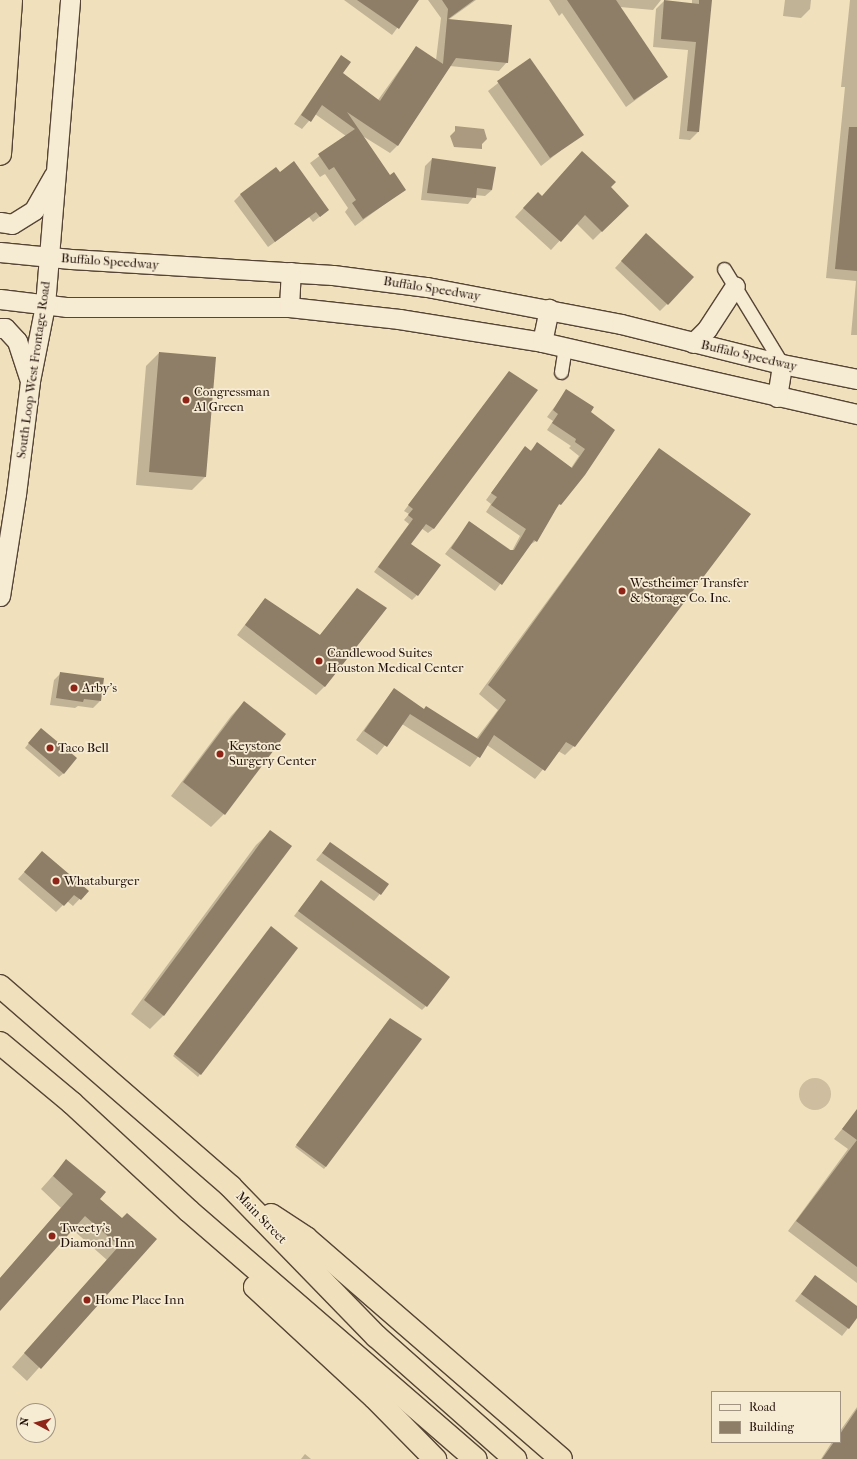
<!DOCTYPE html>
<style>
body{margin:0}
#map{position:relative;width:857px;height:1459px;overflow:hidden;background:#f1e0bc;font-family:"IM FELL French Canon",serif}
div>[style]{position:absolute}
.green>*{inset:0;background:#cebd9e}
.round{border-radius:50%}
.water>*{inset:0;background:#ab9a7f}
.shadow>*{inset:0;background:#0003}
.building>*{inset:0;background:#8e7d67}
.roads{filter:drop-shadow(1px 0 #564536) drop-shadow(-1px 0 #564536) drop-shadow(0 1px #564536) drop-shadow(0 -1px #564536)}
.street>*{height:13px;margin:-6.5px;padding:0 6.5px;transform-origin:6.5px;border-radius:6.5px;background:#f6ebd3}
.secondary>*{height:19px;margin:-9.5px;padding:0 9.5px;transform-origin:9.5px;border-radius:9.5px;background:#f6ebd3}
.highway>*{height:22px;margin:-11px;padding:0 11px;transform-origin:11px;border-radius:11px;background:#f1e0bc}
.dots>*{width:11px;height:11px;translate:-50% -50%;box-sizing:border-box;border:2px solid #f6ebd3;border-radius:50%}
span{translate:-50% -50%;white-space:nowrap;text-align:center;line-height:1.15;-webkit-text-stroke:3.5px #f6ebd3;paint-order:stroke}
.street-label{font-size:13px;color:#22110a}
.poi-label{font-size:13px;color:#22110a}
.left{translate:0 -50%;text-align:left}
.legend{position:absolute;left:711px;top:1391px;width:130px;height:52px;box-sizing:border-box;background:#f6ebd3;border:1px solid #a19483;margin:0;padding:5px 7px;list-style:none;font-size:12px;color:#22110a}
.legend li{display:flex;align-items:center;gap:8px;height:20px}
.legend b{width:20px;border:1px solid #a19483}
.north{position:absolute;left:16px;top:1403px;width:40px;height:40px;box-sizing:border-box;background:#f6ebd3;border:1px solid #a19483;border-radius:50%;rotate:277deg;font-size:11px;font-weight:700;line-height:16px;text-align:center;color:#22110a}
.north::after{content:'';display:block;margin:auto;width:14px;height:18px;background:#8f2418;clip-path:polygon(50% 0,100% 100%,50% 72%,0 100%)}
</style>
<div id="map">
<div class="green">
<div class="round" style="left:799px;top:1078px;width:32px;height:32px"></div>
</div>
<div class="water">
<div style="clip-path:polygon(455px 126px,484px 129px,487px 139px,482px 144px,482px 149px,454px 147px,450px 136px,455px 131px)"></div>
</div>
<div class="shadow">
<div style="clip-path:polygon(344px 0,418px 0,392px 35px)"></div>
<div style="clip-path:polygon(428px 0,476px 0,448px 20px,507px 62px,499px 71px,450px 66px,398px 145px,390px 153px,361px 135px,390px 176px,404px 190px,355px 226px,345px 212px,348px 208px,325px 174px,320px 177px,310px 163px,346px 136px,315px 114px,302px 129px,294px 124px,341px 57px,342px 74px,378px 100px,416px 47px,436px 60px,441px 18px)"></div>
<div style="clip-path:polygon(549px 0,661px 0,653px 10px,620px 7px,667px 77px,626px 107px,562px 13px,559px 16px)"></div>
<div style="clip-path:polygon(692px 0,711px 0,698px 132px,690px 140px,679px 139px,688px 50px,653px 47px,656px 9px,664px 1px,692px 4px)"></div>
<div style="clip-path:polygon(785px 0,811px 0,810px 9px,801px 18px,783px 16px)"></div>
<div style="clip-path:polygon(850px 0,857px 0,857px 335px,851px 335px,856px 281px,826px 278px,845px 87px,841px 87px)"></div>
<div style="clip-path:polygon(529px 59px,582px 134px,541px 166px,488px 91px)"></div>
<div style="clip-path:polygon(432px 159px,492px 190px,485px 196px,475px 195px,468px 204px,421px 200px,425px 166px)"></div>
<div style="clip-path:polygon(279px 173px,328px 210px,313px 222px,309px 217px,268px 247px,234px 201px,241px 194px)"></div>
<div style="clip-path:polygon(610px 187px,627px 206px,593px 240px,576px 223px,551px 250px,515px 217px,530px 201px,542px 197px)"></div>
<div style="clip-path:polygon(640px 241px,667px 304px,660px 311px,615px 268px)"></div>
<div style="clip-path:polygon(159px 353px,205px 477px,192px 490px,136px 485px,146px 366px)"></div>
<div style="clip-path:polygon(509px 372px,536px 391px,433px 529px,428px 533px,421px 528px,409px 544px,417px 595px,412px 600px,374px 572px,409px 524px,404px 520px,409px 514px,404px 511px)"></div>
<div style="clip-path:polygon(567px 390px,589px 412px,584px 474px,554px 511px,536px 541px,528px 546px,495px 591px,445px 554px,470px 522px,512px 551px,520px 536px,486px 512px,491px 504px,486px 500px,525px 447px,530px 451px,538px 444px,571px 468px,579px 456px,569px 448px,571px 446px,547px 430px,553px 421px,547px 417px)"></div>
<div style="clip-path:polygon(659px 449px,574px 746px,565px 755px,558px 751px,535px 779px,487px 745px,470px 767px,402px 724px,377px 755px,356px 740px,394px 689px,424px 710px,476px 739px,498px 710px,479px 694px)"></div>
<div style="clip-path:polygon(357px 590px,325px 686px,316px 695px,237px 635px,265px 599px,319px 636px)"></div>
<div style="clip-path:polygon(61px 673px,100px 701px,93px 708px,78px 706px,75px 708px,50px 705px,54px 680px)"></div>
<div style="clip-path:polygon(244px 702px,224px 814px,211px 827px,171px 796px,231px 716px)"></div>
<div style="clip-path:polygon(37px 733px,64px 773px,59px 777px,25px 748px)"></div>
<div style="clip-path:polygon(270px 832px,291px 846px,163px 1016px,150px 1029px,131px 1014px,256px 845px)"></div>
<div style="clip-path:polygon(330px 843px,388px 884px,374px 901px,316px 860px)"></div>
<div style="clip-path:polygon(36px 859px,87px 891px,73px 906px,67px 901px,56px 912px,18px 879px)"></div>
<div style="clip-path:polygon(321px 881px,426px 1006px,422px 1010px,294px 916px)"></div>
<div style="clip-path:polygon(270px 930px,296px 948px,198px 1077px,173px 1056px)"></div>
<div style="clip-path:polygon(388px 1021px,421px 1039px,324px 1169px,295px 1147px)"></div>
<div style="clip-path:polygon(855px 1113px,857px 1115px,857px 1283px,788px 1231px,848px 1149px,834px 1139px)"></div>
<div style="clip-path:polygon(66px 1161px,99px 1199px,122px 1219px,155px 1239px,27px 1381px,12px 1367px,107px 1260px,72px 1229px,0 1310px,0 1278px,61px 1208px,41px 1189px)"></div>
<div style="clip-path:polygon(815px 1276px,857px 1307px,857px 1317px,842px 1336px,795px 1301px)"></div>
<div style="clip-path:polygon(857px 1407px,857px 1459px,821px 1459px,832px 1442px,840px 1442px,840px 1431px)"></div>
<div style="clip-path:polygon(305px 1454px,311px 1459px,301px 1459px)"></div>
</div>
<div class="building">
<div style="clip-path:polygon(357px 0,419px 0,399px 29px)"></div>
<div style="clip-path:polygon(442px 0,474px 0,448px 19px,512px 25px,508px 63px,456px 58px,398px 146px,347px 112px,390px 175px,394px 172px,406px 190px,363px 219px,352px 203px,356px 200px,334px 167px,329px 170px,318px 154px,355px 129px,322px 105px,311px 122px,301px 115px,341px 55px,351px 62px,343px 73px,380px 101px,416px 46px,443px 64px,448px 9px)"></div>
<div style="clip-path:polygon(567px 0,616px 0,668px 77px,634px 100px)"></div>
<div style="clip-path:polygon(664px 0,699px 4px,699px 0,712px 0,699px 132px,687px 131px,696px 42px,661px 39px)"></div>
<div style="clip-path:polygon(530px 58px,584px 135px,550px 158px,497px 81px)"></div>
<div style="clip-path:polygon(849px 127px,857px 127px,857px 271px,835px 269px)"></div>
<div style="clip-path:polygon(582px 151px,616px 182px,611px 187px,629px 206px,602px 232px,585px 215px,561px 242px,523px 208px,538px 192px,542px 196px)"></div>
<div style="clip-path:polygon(432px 158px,496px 167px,492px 190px,477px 188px,476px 198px,427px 193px)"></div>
<div style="clip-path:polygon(294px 161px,329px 210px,320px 217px,316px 212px,275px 242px,240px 194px,276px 167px,280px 172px)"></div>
<div style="clip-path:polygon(646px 233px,694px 277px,668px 305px,621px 261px)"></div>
<div style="clip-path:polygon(159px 352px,216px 357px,206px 477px,149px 472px)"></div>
<div style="clip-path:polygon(509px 371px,538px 390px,434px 529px,426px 524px,411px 544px,441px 565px,418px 596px,378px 567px,413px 519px,408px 515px,413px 509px,408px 505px)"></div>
<div style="clip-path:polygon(566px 389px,594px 407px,591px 412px,615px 430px,585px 475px,561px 505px,559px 504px,537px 542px,534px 540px,502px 585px,451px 548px,469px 521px,510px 550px,514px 550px,526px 529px,491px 505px,497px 497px,491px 493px,525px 446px,531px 451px,537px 442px,572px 468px,585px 449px,575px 442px,576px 439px,552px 423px,558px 414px,553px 410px)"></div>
<div style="clip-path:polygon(659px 448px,751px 514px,575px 747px,566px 742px,545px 771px,494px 735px,480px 758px,410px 714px,387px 747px,364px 731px,394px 688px,424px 709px,426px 706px,478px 739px,506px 700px,488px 685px)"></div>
<div style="clip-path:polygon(357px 588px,387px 608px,325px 687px,245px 625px,265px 598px,320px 635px)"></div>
<div style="clip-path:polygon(60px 672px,104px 678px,101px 701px,84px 699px,83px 702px,56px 698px)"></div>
<div style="clip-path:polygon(244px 701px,286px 734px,225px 815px,183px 782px)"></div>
<div style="clip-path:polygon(41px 728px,77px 758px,64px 774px,28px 743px)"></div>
<div style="clip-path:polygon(270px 830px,292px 846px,164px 1016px,144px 1000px)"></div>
<div style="clip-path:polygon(330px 842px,389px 884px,381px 895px,322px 853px)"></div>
<div style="clip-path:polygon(42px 851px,89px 891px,81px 900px,74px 895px,64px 906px,24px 872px)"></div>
<div style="clip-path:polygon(321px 880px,450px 977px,427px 1007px,298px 911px)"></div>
<div style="clip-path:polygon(271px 926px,298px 948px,201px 1075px,174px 1054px)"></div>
<div style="clip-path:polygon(390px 1018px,422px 1039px,326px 1167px,296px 1145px)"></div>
<div style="clip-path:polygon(857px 1109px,857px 1267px,796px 1221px,857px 1140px,842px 1129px)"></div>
<div style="clip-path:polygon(66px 1159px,106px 1192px,100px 1199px,122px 1218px,127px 1213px,157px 1239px,41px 1369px,24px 1353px,119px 1246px,85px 1216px,0 1311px,0 1278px,73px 1194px,53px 1176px)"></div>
<div style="clip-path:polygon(815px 1275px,857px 1306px,857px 1318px,849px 1329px,801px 1294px)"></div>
<div style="clip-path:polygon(857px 1409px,857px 1459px,822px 1459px,834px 1442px,840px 1442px,840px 1434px)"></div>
</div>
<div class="roads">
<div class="street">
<div style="left:724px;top:269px;width:111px;rotate:58.6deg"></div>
<div style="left:561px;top:372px;width:24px;rotate:-81deg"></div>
</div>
<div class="secondary">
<div style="left:0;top:222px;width:12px;rotate:9deg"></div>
<div style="left:12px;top:224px;width:26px;rotate:-32deg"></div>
<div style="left:34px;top:210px;width:40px;rotate:-60.3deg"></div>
<div style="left:0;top:252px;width:71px;rotate:5.6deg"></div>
<div style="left:71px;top:259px;width:262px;rotate:3.5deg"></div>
<div style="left:333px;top:275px;width:95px;rotate:7.3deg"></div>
<div style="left:427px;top:287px;width:197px;rotate:10.8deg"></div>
<div style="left:621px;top:324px;width:166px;rotate:14deg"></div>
<div style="left:782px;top:364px;width:76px;rotate:11.3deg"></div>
<div style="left:0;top:299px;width:66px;rotate:6.9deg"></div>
<div style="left:66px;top:307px;width:223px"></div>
<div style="left:289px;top:307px;width:111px;rotate:6.2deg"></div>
<div style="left:399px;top:319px;width:145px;rotate:9.1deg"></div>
<div style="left:542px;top:342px;width:323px;rotate:12.9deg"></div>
<div style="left:289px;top:307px;width:35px;rotate:-87deg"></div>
<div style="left:0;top:328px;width:5px"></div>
<div style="left:5px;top:328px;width:18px;rotate:47deg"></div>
<div style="left:17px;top:341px;width:39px;rotate:72deg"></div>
<div style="left:542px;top:342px;width:34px;rotate:-78deg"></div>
<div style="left:693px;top:343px;width:20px;rotate:-45deg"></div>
<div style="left:707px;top:329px;width:51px;rotate:-56.9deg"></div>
<div style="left:777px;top:397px;width:33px;rotate:-81deg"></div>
<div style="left:0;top:596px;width:103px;rotate:-81.1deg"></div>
<div style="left:16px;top:494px;width:114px;rotate:-82.9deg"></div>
<div style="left:30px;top:381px;width:77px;rotate:-78.8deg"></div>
<div style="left:45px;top:305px;width:306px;rotate:-85.3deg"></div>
</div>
<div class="highway">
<div style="left:0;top:154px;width:154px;rotate:-85.9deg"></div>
<div style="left:0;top:986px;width:306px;rotate:41deg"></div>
<div style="left:231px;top:1187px;width:208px;rotate:45.8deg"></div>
<div style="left:376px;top:1336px;width:186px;rotate:41.5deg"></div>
<div style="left:0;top:1043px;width:94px;rotate:39.8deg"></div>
<div style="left:72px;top:1103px;width:159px;rotate:42.7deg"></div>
<div style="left:189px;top:1211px;width:379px;rotate:40.9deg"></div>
<div style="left:271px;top:1215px;width:42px;rotate:33.3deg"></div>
<div style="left:306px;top:1238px;width:337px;rotate:40.9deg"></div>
<div style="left:255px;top:1287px;width:163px;rotate:42.8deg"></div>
<div style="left:375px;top:1398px;width:86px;rotate:45.5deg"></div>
</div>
</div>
<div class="dots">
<div style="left:186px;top:400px;background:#8f2418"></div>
<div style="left:622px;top:591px;background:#8f2418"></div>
<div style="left:319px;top:661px;background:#8f2418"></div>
<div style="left:74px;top:688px;background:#8f2418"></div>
<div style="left:50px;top:748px;background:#8f2418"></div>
<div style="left:220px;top:754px;background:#8f2418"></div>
<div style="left:56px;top:881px;background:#8f2418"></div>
<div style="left:52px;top:1236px;background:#8f2418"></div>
<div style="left:87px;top:1300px;background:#8f2418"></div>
</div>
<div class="street-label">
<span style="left:110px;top:262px;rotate:4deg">Buffalo Speedway</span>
<span style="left:432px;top:289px;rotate:9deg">Buffalo Speedway</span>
<span style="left:749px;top:356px;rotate:13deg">Buffalo Speedway</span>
<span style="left:34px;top:370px;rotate:-82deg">South Loop West Frontage Road</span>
<span style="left:261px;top:1218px;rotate:46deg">Main Street</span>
</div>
<div class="poi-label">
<span class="left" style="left:194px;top:400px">Congressman<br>Al Green</span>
<span class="left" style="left:630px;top:591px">Westheimer Transfer<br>&amp; Storage Co. Inc.</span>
<span class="left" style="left:327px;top:661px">Candlewood Suites<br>Houston Medical Center</span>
<span class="left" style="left:82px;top:688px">Arby's</span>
<span class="left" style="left:229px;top:754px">Keystone<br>Surgery Center</span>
<span class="left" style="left:58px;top:748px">Taco Bell</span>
<span class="left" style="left:64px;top:881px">Whataburger</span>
<span class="left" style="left:60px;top:1236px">Tweety's<br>Diamond Inn</span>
<span class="left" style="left:95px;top:1300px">Home Place Inn</span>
</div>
<ul class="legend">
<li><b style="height:5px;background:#f6ebd3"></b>Road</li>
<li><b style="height:11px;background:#8e7d67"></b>Building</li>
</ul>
<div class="north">N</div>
</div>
